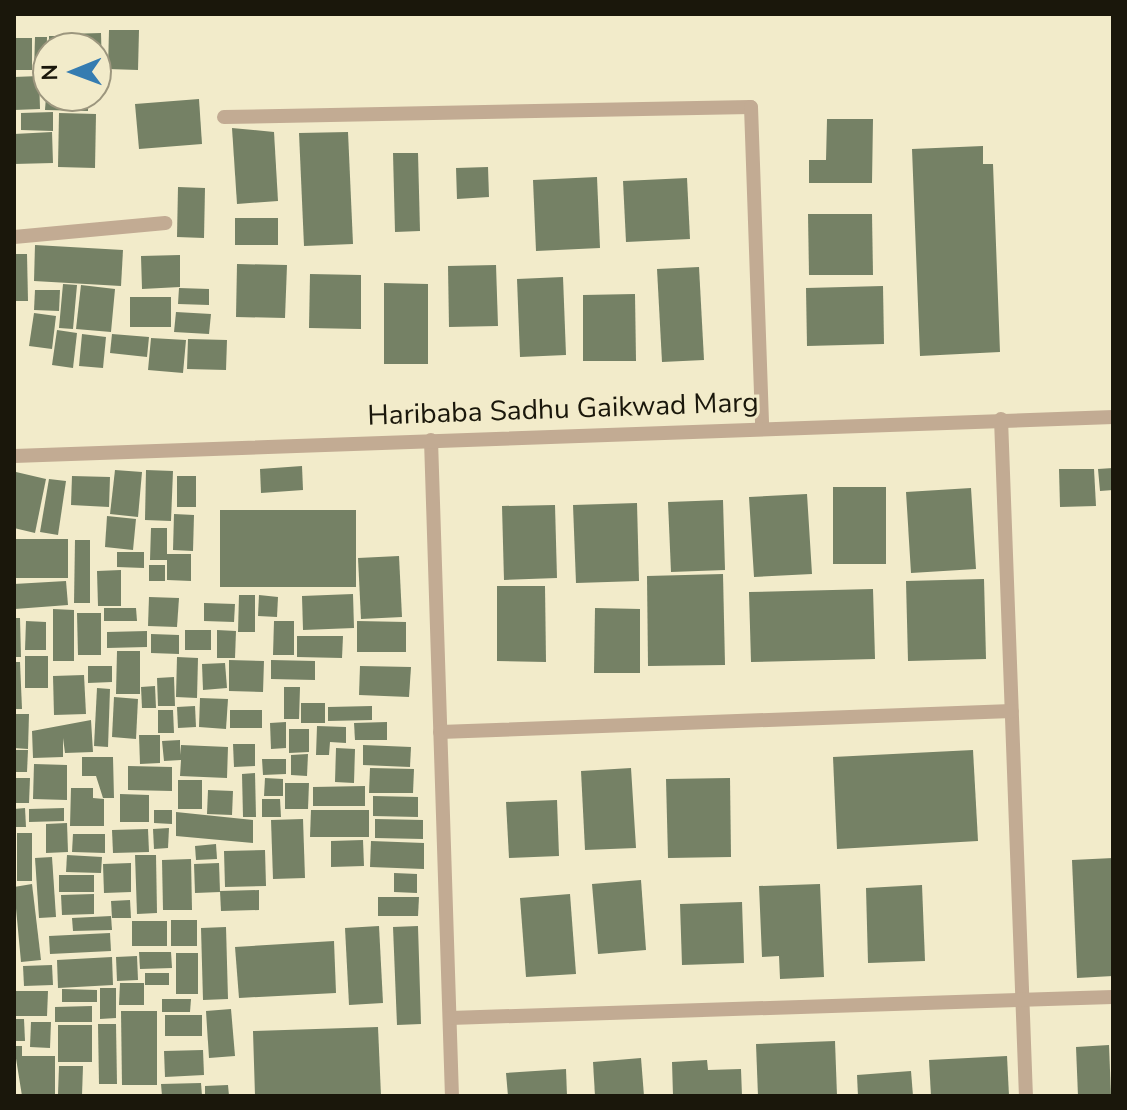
<!DOCTYPE html>
<style>
body{margin:0}
#map{position:relative;width:1127px;height:1110px;overflow:hidden;background:#f2ebca;font-family:"Nunito Sans",sans-serif}
div>[style]{position:absolute}
.building>*{inset:0;background:#758165}
.lane>*{height:14px;margin:-7px;padding:0 7px;transform-origin:7px;border-radius:7px;background:#c2ab93}
span{translate:-50% -50%;white-space:nowrap;text-align:center;line-height:1.15;-webkit-text-stroke:6px #f2ebca;paint-order:stroke}
.street-label{font-size:28px;color:#1a170b}
.frame{position:absolute;inset:0;border:16px solid #1a170b;pointer-events:none}
.north{position:absolute;left:32px;top:32px;width:80px;height:80px;box-sizing:border-box;background:#f2ebca;border:2px solid #9c967e;border-radius:50%;rotate:269deg;font-size:22px;font-weight:700;line-height:32px;text-align:center;color:#1a170b}
.north::after{content:'';display:block;margin:auto;width:28px;height:36px;background:#357cb1;clip-path:polygon(50% 0,100% 100%,50% 72%,0 100%)}
</style>
<div id="map">
<div class="building">
<div style="clip-path:polygon(109px 30px,139px 30px,138px 70px,108px 69px)"></div>
<div style="clip-path:polygon(101px 33px,102px 71px,96px 71px,96px 48px,67px 48px,66px 34px)"></div>
<div style="clip-path:polygon(49px 36px,63px 36px,64px 48px,49px 48px)"></div>
<div style="clip-path:polygon(35px 37px,47px 37px,46px 73px,34px 72px)"></div>
<div style="clip-path:polygon(14px 38px,32px 38px,32px 70px,14px 70px)"></div>
<div style="clip-path:polygon(39px 76px,40px 109px,14px 110px,14px 77px)"></div>
<div style="clip-path:polygon(46px 96px,88px 96px,88px 111px,45px 110px)"></div>
<div style="clip-path:polygon(199px 99px,202px 144px,139px 149px,135px 104px)"></div>
<div style="clip-path:polygon(53px 112px,53px 131px,21px 130px,21px 113px)"></div>
<div style="clip-path:polygon(59px 113px,96px 114px,95px 168px,58px 167px)"></div>
<div style="clip-path:polygon(827px 119px,873px 119px,872px 183px,809px 183px,809px 160px,826px 160px)"></div>
<div style="clip-path:polygon(232px 128px,274px 132px,278px 201px,237px 204px)"></div>
<div style="clip-path:polygon(52px 132px,53px 163px,14px 164px,14px 134px)"></div>
<div style="clip-path:polygon(348px 132px,353px 244px,304px 246px,299px 133px)"></div>
<div style="clip-path:polygon(983px 146px,983px 164px,993px 164px,1000px 352px,920px 356px,912px 149px)"></div>
<div style="clip-path:polygon(393px 153px,418px 153px,420px 231px,395px 232px)"></div>
<div style="clip-path:polygon(488px 167px,489px 197px,457px 199px,456px 168px)"></div>
<div style="clip-path:polygon(597px 177px,600px 248px,536px 251px,533px 180px)"></div>
<div style="clip-path:polygon(687px 178px,690px 239px,626px 242px,623px 181px)"></div>
<div style="clip-path:polygon(178px 187px,205px 188px,204px 238px,177px 237px)"></div>
<div style="clip-path:polygon(808px 214px,872px 214px,873px 275px,809px 275px)"></div>
<div style="clip-path:polygon(235px 218px,278px 218px,278px 245px,235px 245px)"></div>
<div style="clip-path:polygon(35px 245px,123px 250px,121px 286px,34px 281px)"></div>
<div style="clip-path:polygon(14px 254px,27px 254px,28px 301px,14px 301px)"></div>
<div style="clip-path:polygon(180px 255px,180px 287px,142px 289px,141px 256px)"></div>
<div style="clip-path:polygon(237px 264px,287px 265px,285px 318px,236px 317px)"></div>
<div style="clip-path:polygon(496px 265px,498px 326px,449px 327px,448px 266px)"></div>
<div style="clip-path:polygon(699px 267px,704px 360px,662px 362px,657px 269px)"></div>
<div style="clip-path:polygon(310px 274px,361px 275px,361px 329px,309px 328px)"></div>
<div style="clip-path:polygon(563px 277px,566px 355px,520px 357px,517px 279px)"></div>
<div style="clip-path:polygon(384px 283px,428px 284px,428px 364px,384px 364px)"></div>
<div style="clip-path:polygon(63px 284px,77px 285px,73px 329px,59px 328px)"></div>
<div style="clip-path:polygon(81px 285px,115px 289px,111px 332px,76px 329px)"></div>
<div style="clip-path:polygon(883px 286px,884px 344px,807px 346px,806px 288px)"></div>
<div style="clip-path:polygon(179px 288px,209px 289px,209px 305px,178px 304px)"></div>
<div style="clip-path:polygon(35px 290px,60px 290px,59px 311px,34px 310px)"></div>
<div style="clip-path:polygon(635px 294px,636px 361px,583px 361px,583px 295px)"></div>
<div style="clip-path:polygon(130px 297px,171px 297px,171px 327px,130px 327px)"></div>
<div style="clip-path:polygon(176px 312px,211px 314px,209px 334px,174px 332px)"></div>
<div style="clip-path:polygon(34px 313px,56px 316px,52px 349px,29px 346px)"></div>
<div style="clip-path:polygon(57px 330px,77px 333px,73px 368px,52px 365px)"></div>
<div style="clip-path:polygon(82px 334px,106px 337px,103px 368px,79px 366px)"></div>
<div style="clip-path:polygon(112px 334px,149px 337px,147px 357px,110px 353px)"></div>
<div style="clip-path:polygon(151px 338px,186px 340px,183px 373px,148px 370px)"></div>
<div style="clip-path:polygon(188px 339px,227px 340px,226px 370px,187px 369px)"></div>
<div style="clip-path:polygon(302px 466px,303px 490px,261px 493px,260px 469px)"></div>
<div style="clip-path:polygon(1113px 468px,1113px 490px,1100px 491px,1098px 469px)"></div>
<div style="clip-path:polygon(1059px 469px,1094px 469px,1096px 506px,1060px 507px)"></div>
<div style="clip-path:polygon(115px 470px,142px 472px,138px 517px,110px 514px)"></div>
<div style="clip-path:polygon(146px 470px,173px 471px,171px 521px,145px 520px)"></div>
<div style="clip-path:polygon(16px 472px,46px 479px,35px 533px,14px 528px)"></div>
<div style="clip-path:polygon(72px 476px,110px 477px,109px 507px,71px 505px)"></div>
<div style="clip-path:polygon(177px 476px,196px 476px,196px 507px,177px 507px)"></div>
<div style="clip-path:polygon(49px 479px,66px 481px,58px 535px,40px 532px)"></div>
<div style="clip-path:polygon(833px 487px,886px 487px,886px 564px,833px 564px)"></div>
<div style="clip-path:polygon(971px 488px,976px 569px,911px 573px,906px 492px)"></div>
<div style="clip-path:polygon(807px 494px,812px 574px,754px 577px,749px 497px)"></div>
<div style="clip-path:polygon(723px 500px,725px 570px,671px 572px,668px 502px)"></div>
<div style="clip-path:polygon(637px 503px,639px 581px,576px 583px,573px 505px)"></div>
<div style="clip-path:polygon(555px 505px,557px 578px,504px 580px,502px 506px)"></div>
<div style="clip-path:polygon(220px 510px,356px 510px,356px 587px,220px 587px)"></div>
<div style="clip-path:polygon(174px 514px,194px 515px,193px 551px,173px 550px)"></div>
<div style="clip-path:polygon(107px 516px,136px 519px,133px 550px,105px 547px)"></div>
<div style="clip-path:polygon(151px 528px,167px 528px,167px 554px,191px 554px,191px 581px,167px 580px,167px 560px,150px 560px)"></div>
<div style="clip-path:polygon(14px 539px,68px 539px,68px 578px,14px 578px)"></div>
<div style="clip-path:polygon(75px 540px,90px 540px,90px 603px,74px 603px)"></div>
<div style="clip-path:polygon(117px 552px,144px 552px,144px 568px,117px 567px)"></div>
<div style="clip-path:polygon(399px 556px,402px 617px,361px 619px,358px 558px)"></div>
<div style="clip-path:polygon(149px 565px,165px 565px,165px 581px,149px 581px)"></div>
<div style="clip-path:polygon(121px 570px,121px 606px,98px 606px,97px 571px)"></div>
<div style="clip-path:polygon(723px 574px,725px 665px,648px 666px,647px 576px)"></div>
<div style="clip-path:polygon(984px 579px,986px 659px,908px 661px,906px 581px)"></div>
<div style="clip-path:polygon(66px 581px,68px 605px,15px 609px,14px 584px)"></div>
<div style="clip-path:polygon(497px 586px,545px 586px,546px 662px,497px 661px)"></div>
<div style="clip-path:polygon(873px 589px,875px 659px,751px 662px,749px 592px)"></div>
<div style="clip-path:polygon(353px 594px,354px 628px,303px 630px,302px 596px)"></div>
<div style="clip-path:polygon(239px 595px,255px 595px,255px 632px,238px 632px)"></div>
<div style="clip-path:polygon(259px 595px,278px 597px,277px 617px,258px 616px)"></div>
<div style="clip-path:polygon(149px 597px,179px 598px,177px 627px,148px 626px)"></div>
<div style="clip-path:polygon(204px 603px,235px 604px,234px 622px,204px 621px)"></div>
<div style="clip-path:polygon(104px 608px,136px 608px,137px 621px,104px 621px)"></div>
<div style="clip-path:polygon(595px 608px,640px 609px,640px 673px,594px 673px)"></div>
<div style="clip-path:polygon(53px 609px,74px 610px,74px 661px,53px 661px)"></div>
<div style="clip-path:polygon(77px 613px,101px 613px,101px 655px,78px 655px)"></div>
<div style="clip-path:polygon(14px 618px,20px 618px,21px 657px,14px 657px)"></div>
<div style="clip-path:polygon(26px 621px,46px 622px,46px 650px,25px 650px)"></div>
<div style="clip-path:polygon(274px 621px,294px 621px,294px 655px,273px 655px)"></div>
<div style="clip-path:polygon(357px 621px,406px 622px,406px 652px,357px 652px)"></div>
<div style="clip-path:polygon(185px 630px,211px 630px,211px 650px,185px 650px)"></div>
<div style="clip-path:polygon(217px 630px,236px 631px,235px 658px,217px 658px)"></div>
<div style="clip-path:polygon(147px 631px,147px 647px,107px 648px,107px 632px)"></div>
<div style="clip-path:polygon(151px 634px,179px 635px,179px 654px,151px 653px)"></div>
<div style="clip-path:polygon(297px 636px,343px 636px,342px 658px,297px 657px)"></div>
<div style="clip-path:polygon(117px 651px,140px 651px,140px 694px,116px 694px)"></div>
<div style="clip-path:polygon(25px 656px,48px 656px,48px 688px,25px 688px)"></div>
<div style="clip-path:polygon(177px 657px,198px 658px,197px 698px,176px 697px)"></div>
<div style="clip-path:polygon(229px 660px,264px 661px,263px 692px,229px 691px)"></div>
<div style="clip-path:polygon(271px 660px,315px 661px,315px 680px,271px 679px)"></div>
<div style="clip-path:polygon(14px 662px,20px 662px,22px 709px,14px 709px)"></div>
<div style="clip-path:polygon(225px 663px,227px 688px,203px 690px,202px 664px)"></div>
<div style="clip-path:polygon(88px 666px,112px 666px,112px 682px,88px 683px)"></div>
<div style="clip-path:polygon(360px 666px,411px 667px,409px 697px,359px 695px)"></div>
<div style="clip-path:polygon(84px 675px,86px 714px,54px 715px,53px 676px)"></div>
<div style="clip-path:polygon(174px 677px,175px 706px,158px 706px,157px 678px)"></div>
<div style="clip-path:polygon(155px 686px,156px 708px,142px 708px,141px 687px)"></div>
<div style="clip-path:polygon(284px 687px,300px 687px,299px 719px,284px 719px)"></div>
<div style="clip-path:polygon(97px 688px,110px 689px,108px 747px,94px 746px)"></div>
<div style="clip-path:polygon(114px 697px,138px 699px,136px 739px,112px 737px)"></div>
<div style="clip-path:polygon(200px 698px,228px 699px,226px 729px,199px 727px)"></div>
<div style="clip-path:polygon(301px 703px,325px 703px,325px 723px,301px 723px)"></div>
<div style="clip-path:polygon(195px 706px,196px 727px,178px 728px,177px 707px)"></div>
<div style="clip-path:polygon(372px 706px,372px 720px,328px 721px,328px 707px)"></div>
<div style="clip-path:polygon(158px 710px,173px 710px,174px 733px,158px 733px)"></div>
<div style="clip-path:polygon(230px 710px,262px 710px,262px 728px,230px 728px)"></div>
<div style="clip-path:polygon(14px 714px,29px 714px,28px 749px,14px 748px)"></div>
<div style="clip-path:polygon(91px 720px,93px 752px,65px 753px,63px 738px,63px 757px,33px 758px,32px 731px)"></div>
<div style="clip-path:polygon(286px 722px,286px 748px,271px 749px,270px 723px)"></div>
<div style="clip-path:polygon(387px 722px,387px 740px,355px 740px,354px 723px)"></div>
<div style="clip-path:polygon(317px 726px,346px 727px,346px 743px,330px 742px,329px 755px,316px 755px)"></div>
<div style="clip-path:polygon(289px 729px,309px 729px,309px 752px,289px 753px)"></div>
<div style="clip-path:polygon(139px 735px,160px 735px,160px 763px,140px 764px)"></div>
<div style="clip-path:polygon(180px 740px,180px 755px,181px 745px,228px 747px,227px 778px,180px 776px,181px 760px,164px 761px,162px 741px)"></div>
<div style="clip-path:polygon(233px 744px,255px 744px,255px 766px,234px 767px)"></div>
<div style="clip-path:polygon(363px 745px,411px 747px,410px 767px,363px 765px)"></div>
<div style="clip-path:polygon(336px 748px,355px 749px,354px 783px,335px 782px)"></div>
<div style="clip-path:polygon(14px 750px,28px 750px,27px 772px,14px 772px)"></div>
<div style="clip-path:polygon(973px 750px,978px 841px,837px 849px,833px 757px)"></div>
<div style="clip-path:polygon(308px 754px,307px 776px,291px 775px,291px 755px)"></div>
<div style="clip-path:polygon(82px 757px,113px 757px,114px 798px,103px 798px,96px 776px,82px 776px)"></div>
<div style="clip-path:polygon(262px 759px,286px 759px,286px 774px,263px 775px)"></div>
<div style="clip-path:polygon(34px 764px,67px 765px,67px 800px,33px 799px)"></div>
<div style="clip-path:polygon(128px 766px,172px 767px,172px 791px,128px 790px)"></div>
<div style="clip-path:polygon(370px 768px,414px 769px,413px 793px,369px 793px)"></div>
<div style="clip-path:polygon(631px 768px,636px 848px,585px 850px,581px 771px)"></div>
<div style="clip-path:polygon(255px 773px,256px 817px,243px 817px,242px 774px)"></div>
<div style="clip-path:polygon(14px 778px,30px 778px,29px 803px,14px 803px)"></div>
<div style="clip-path:polygon(265px 778px,283px 779px,283px 796px,264px 796px)"></div>
<div style="clip-path:polygon(730px 778px,731px 857px,668px 858px,666px 779px)"></div>
<div style="clip-path:polygon(178px 780px,202px 780px,202px 809px,178px 809px)"></div>
<div style="clip-path:polygon(285px 783px,309px 783px,308px 809px,285px 809px)"></div>
<div style="clip-path:polygon(365px 786px,365px 806px,313px 806px,313px 787px)"></div>
<div style="clip-path:polygon(71px 788px,93px 788px,93px 798px,104px 799px,104px 826px,70px 826px)"></div>
<div style="clip-path:polygon(208px 790px,233px 791px,232px 815px,207px 814px)"></div>
<div style="clip-path:polygon(120px 794px,149px 795px,149px 822px,120px 822px)"></div>
<div style="clip-path:polygon(373px 796px,418px 797px,418px 817px,373px 816px)"></div>
<div style="clip-path:polygon(262px 799px,280px 799px,281px 817px,262px 817px)"></div>
<div style="clip-path:polygon(557px 800px,559px 856px,509px 858px,506px 802px)"></div>
<div style="clip-path:polygon(25px 808px,26px 827px,14px 827px,14px 809px)"></div>
<div style="clip-path:polygon(64px 808px,64px 821px,29px 822px,29px 809px)"></div>
<div style="clip-path:polygon(154px 810px,172px 810px,172px 824px,154px 823px)"></div>
<div style="clip-path:polygon(311px 810px,369px 810px,369px 837px,310px 837px)"></div>
<div style="clip-path:polygon(176px 812px,253px 820px,253px 843px,176px 836px)"></div>
<div style="clip-path:polygon(303px 819px,305px 878px,273px 879px,271px 820px)"></div>
<div style="clip-path:polygon(375px 819px,423px 820px,423px 839px,375px 838px)"></div>
<div style="clip-path:polygon(67px 823px,68px 852px,46px 853px,46px 824px)"></div>
<div style="clip-path:polygon(169px 828px,168px 848px,154px 849px,153px 829px)"></div>
<div style="clip-path:polygon(148px 829px,149px 852px,113px 853px,112px 830px)"></div>
<div style="clip-path:polygon(17px 833px,32px 833px,32px 881px,17px 881px)"></div>
<div style="clip-path:polygon(73px 834px,105px 834px,105px 853px,72px 852px)"></div>
<div style="clip-path:polygon(363px 840px,364px 866px,331px 867px,331px 841px)"></div>
<div style="clip-path:polygon(371px 841px,424px 843px,424px 869px,370px 867px)"></div>
<div style="clip-path:polygon(216px 844px,217px 859px,196px 860px,195px 846px)"></div>
<div style="clip-path:polygon(265px 850px,266px 886px,225px 887px,224px 851px)"></div>
<div style="clip-path:polygon(67px 855px,102px 857px,101px 873px,66px 872px)"></div>
<div style="clip-path:polygon(135px 855px,156px 855px,157px 913px,137px 914px)"></div>
<div style="clip-path:polygon(52px 857px,56px 917px,39px 918px,35px 858px)"></div>
<div style="clip-path:polygon(1113px 858px,1113px 976px,1077px 978px,1072px 860px)"></div>
<div style="clip-path:polygon(191px 859px,192px 910px,163px 910px,162px 860px)"></div>
<div style="clip-path:polygon(131px 863px,131px 892px,104px 893px,103px 864px)"></div>
<div style="clip-path:polygon(219px 863px,220px 892px,195px 893px,194px 864px)"></div>
<div style="clip-path:polygon(394px 873px,417px 874px,417px 893px,394px 892px)"></div>
<div style="clip-path:polygon(59px 875px,94px 875px,94px 892px,59px 892px)"></div>
<div style="clip-path:polygon(641px 880px,646px 950px,598px 954px,592px 884px)"></div>
<div style="clip-path:polygon(32px 884px,41px 960px,21px 962px,14px 887px)"></div>
<div style="clip-path:polygon(820px 884px,824px 977px,780px 979px,779px 956px,762px 957px,759px 886px)"></div>
<div style="clip-path:polygon(922px 885px,925px 961px,868px 963px,866px 888px)"></div>
<div style="clip-path:polygon(259px 890px,259px 910px,221px 911px,220px 891px)"></div>
<div style="clip-path:polygon(94px 894px,94px 914px,62px 915px,61px 895px)"></div>
<div style="clip-path:polygon(570px 894px,576px 974px,526px 977px,520px 898px)"></div>
<div style="clip-path:polygon(378px 897px,419px 897px,418px 916px,378px 916px)"></div>
<div style="clip-path:polygon(130px 900px,131px 918px,112px 918px,111px 901px)"></div>
<div style="clip-path:polygon(742px 902px,744px 963px,682px 965px,680px 904px)"></div>
<div style="clip-path:polygon(111px 916px,112px 930px,73px 931px,72px 918px)"></div>
<div style="clip-path:polygon(171px 920px,197px 920px,197px 946px,171px 946px)"></div>
<div style="clip-path:polygon(132px 921px,167px 921px,167px 946px,132px 946px)"></div>
<div style="clip-path:polygon(379px 926px,383px 1003px,349px 1005px,345px 928px)"></div>
<div style="clip-path:polygon(418px 926px,421px 1024px,397px 1025px,393px 927px)"></div>
<div style="clip-path:polygon(226px 927px,228px 999px,203px 1000px,201px 928px)"></div>
<div style="clip-path:polygon(110px 933px,111px 951px,50px 954px,49px 936px)"></div>
<div style="clip-path:polygon(334px 941px,336px 993px,239px 998px,235px 947px)"></div>
<div style="clip-path:polygon(139px 952px,171px 952px,172px 968px,140px 969px)"></div>
<div style="clip-path:polygon(176px 953px,198px 953px,198px 994px,176px 994px)"></div>
<div style="clip-path:polygon(137px 956px,138px 980px,117px 981px,116px 957px)"></div>
<div style="clip-path:polygon(112px 957px,113px 985px,58px 988px,57px 960px)"></div>
<div style="clip-path:polygon(52px 965px,53px 985px,24px 986px,23px 966px)"></div>
<div style="clip-path:polygon(145px 973px,169px 973px,169px 985px,145px 985px)"></div>
<div style="clip-path:polygon(120px 983px,144px 983px,144px 1005px,119px 1005px)"></div>
<div style="clip-path:polygon(100px 988px,116px 988px,116px 1018px,100px 1019px)"></div>
<div style="clip-path:polygon(62px 989px,97px 990px,97px 1002px,62px 1002px)"></div>
<div style="clip-path:polygon(14px 991px,48px 991px,47px 1016px,14px 1016px)"></div>
<div style="clip-path:polygon(162px 999px,191px 999px,190px 1012px,162px 1012px)"></div>
<div style="clip-path:polygon(92px 1006px,92px 1022px,55px 1022px,55px 1007px)"></div>
<div style="clip-path:polygon(231px 1009px,235px 1056px,209px 1058px,206px 1011px)"></div>
<div style="clip-path:polygon(121px 1011px,157px 1011px,157px 1085px,122px 1085px)"></div>
<div style="clip-path:polygon(165px 1015px,202px 1015px,202px 1036px,165px 1036px)"></div>
<div style="clip-path:polygon(14px 1019px,24px 1019px,25px 1041px,14px 1041px)"></div>
<div style="clip-path:polygon(31px 1022px,51px 1022px,50px 1048px,30px 1047px)"></div>
<div style="clip-path:polygon(98px 1024px,116px 1024px,117px 1084px,99px 1084px)"></div>
<div style="clip-path:polygon(58px 1025px,92px 1025px,92px 1062px,58px 1062px)"></div>
<div style="clip-path:polygon(378px 1027px,381px 1096px,255px 1096px,253px 1031px)"></div>
<div style="clip-path:polygon(835px 1041px,837px 1096px,758px 1096px,756px 1044px)"></div>
<div style="clip-path:polygon(1109px 1045px,1111px 1096px,1078px 1096px,1076px 1047px)"></div>
<div style="clip-path:polygon(14px 1046px,22px 1046px,22px 1056px,55px 1056px,55px 1096px,22px 1096px)"></div>
<div style="clip-path:polygon(203px 1050px,204px 1075px,165px 1077px,164px 1051px)"></div>
<div style="clip-path:polygon(1007px 1056px,1009px 1096px,931px 1096px,929px 1060px)"></div>
<div style="clip-path:polygon(641px 1058px,644px 1096px,595px 1096px,593px 1062px)"></div>
<div style="clip-path:polygon(707px 1060px,708px 1070px,741px 1069px,742px 1096px,673px 1096px,672px 1062px)"></div>
<div style="clip-path:polygon(59px 1066px,83px 1066px,82px 1095px,58px 1094px)"></div>
<div style="clip-path:polygon(566px 1069px,567px 1096px,508px 1096px,506px 1073px)"></div>
<div style="clip-path:polygon(911px 1071px,913px 1096px,858px 1096px,857px 1075px)"></div>
<div style="clip-path:polygon(201px 1083px,202px 1096px,162px 1096px,161px 1084px)"></div>
<div style="clip-path:polygon(228px 1085px,229px 1096px,205px 1096px,205px 1086px)"></div>
</div>
<div class="lane">
<div style="left:224px;top:117px;width:527px;rotate:-1.09deg"></div>
<div style="left:751px;top:107px;width:321px;rotate:88deg"></div>
<div style="left:14px;top:237px;width:152px;rotate:-5.3deg"></div>
<div style="left:1001px;top:419px;width:677px;rotate:87.89deg"></div>
<div style="left:431px;top:440px;width:656px;rotate:88.17deg"></div>
<div style="left:14px;top:456px;width:1100px;rotate:-2.03deg"></div>
<div style="left:440px;top:732px;width:572px;rotate:-2.1deg"></div>
<div style="left:450px;top:1018px;width:663px;rotate:-1.81deg"></div>
</div>
<div class="street-label">
<span style="left:563px;top:409px;rotate:-2deg">Haribaba Sadhu Gaikwad Marg</span>
</div>
<div class="frame"></div>
<div class="north">N</div>
</div>
